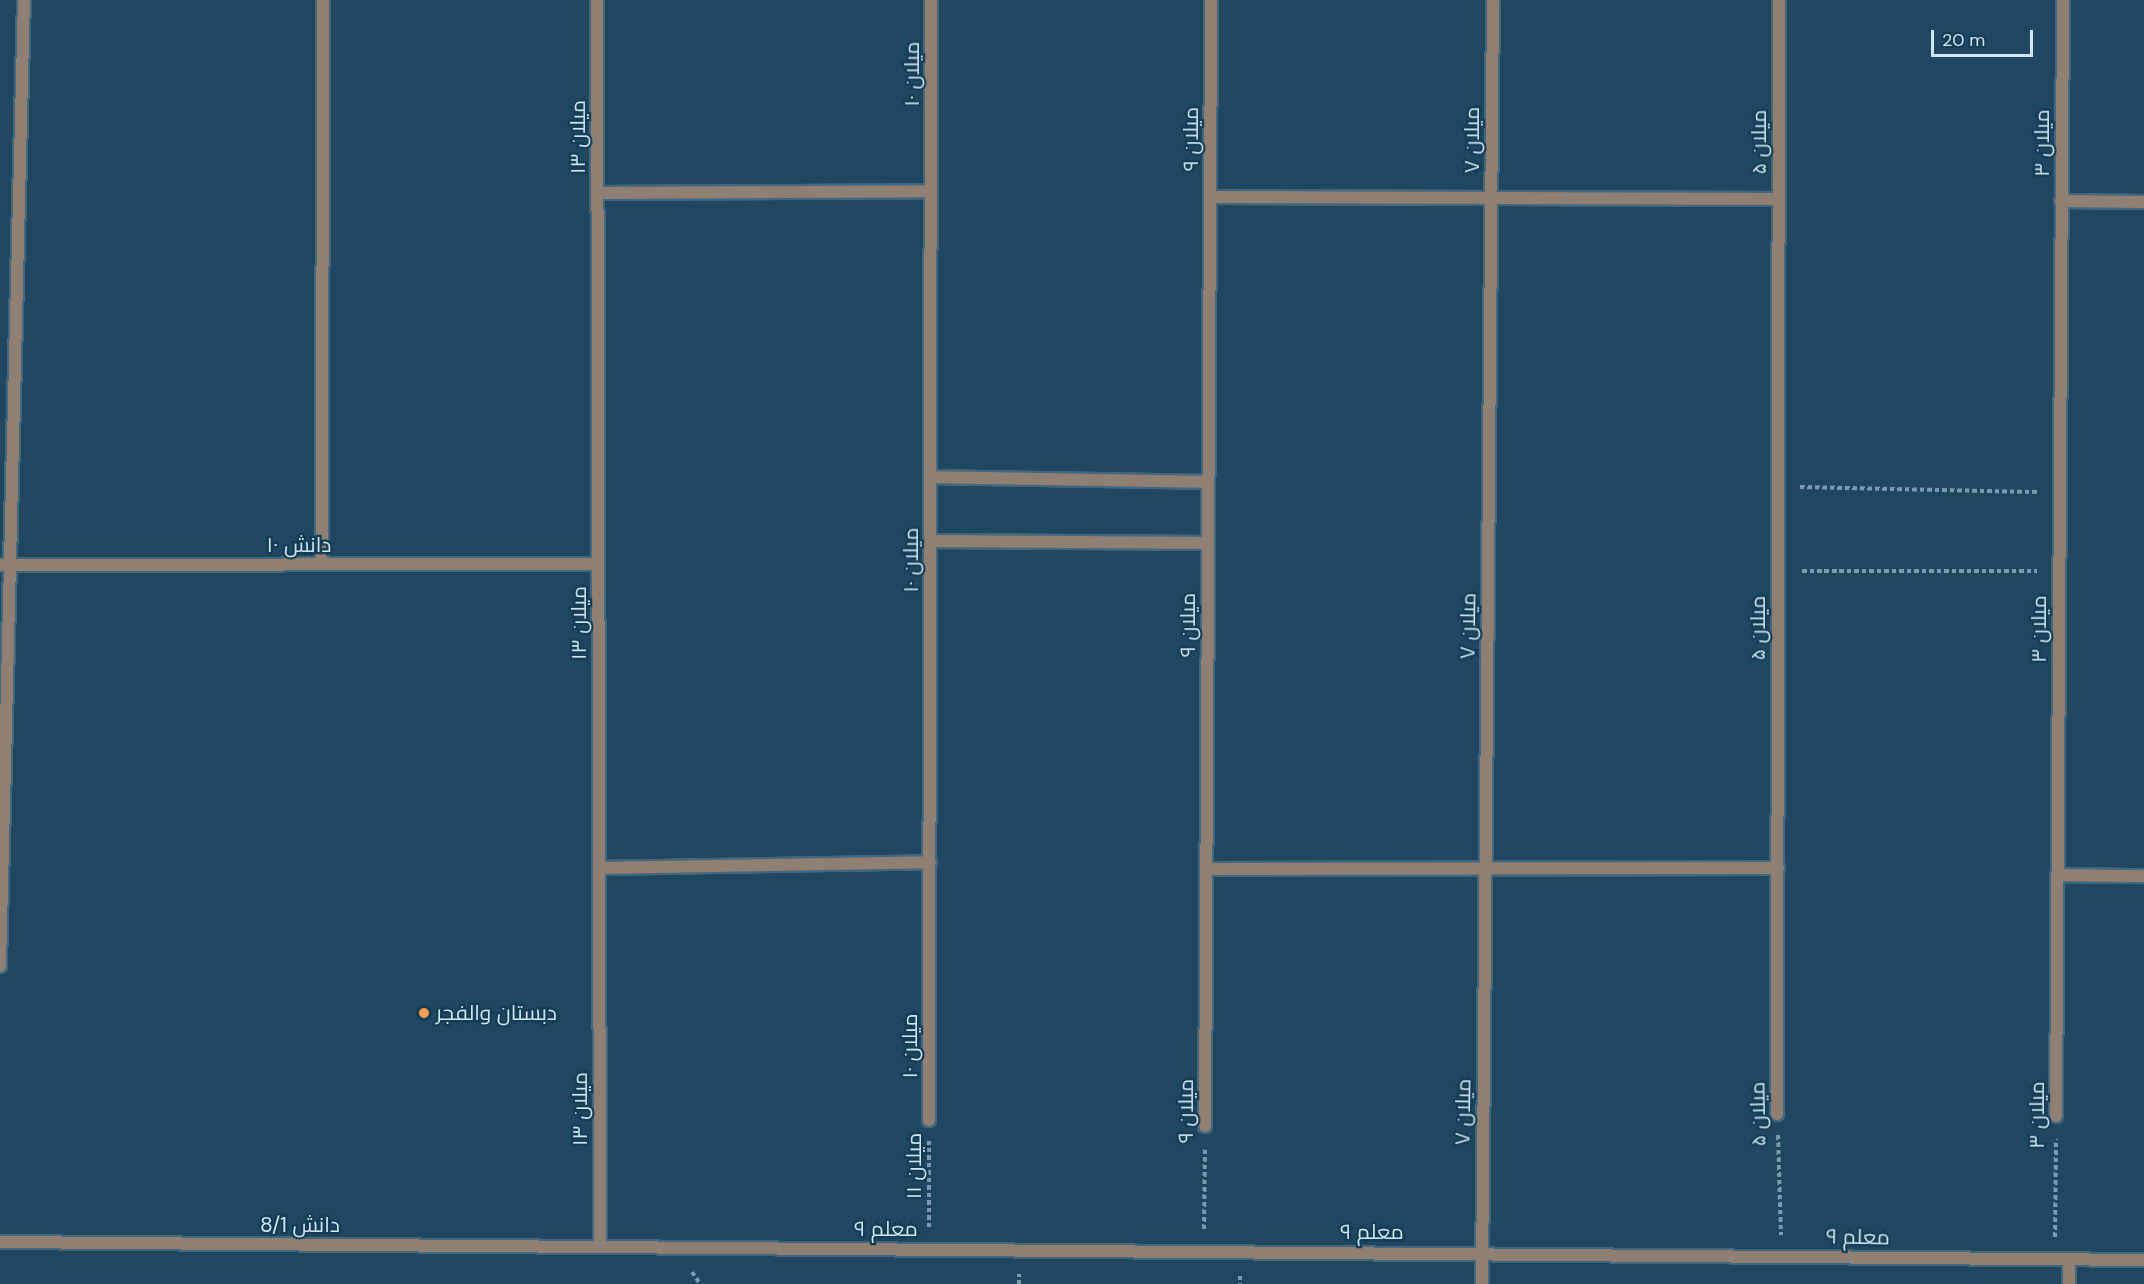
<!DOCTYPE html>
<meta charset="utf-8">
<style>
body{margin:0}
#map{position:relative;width:2144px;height:1284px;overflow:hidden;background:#204760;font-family:"DM Sans",Cairo,sans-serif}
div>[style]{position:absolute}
.path>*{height:4px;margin-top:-2px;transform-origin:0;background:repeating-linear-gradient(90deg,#7c9aae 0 4.5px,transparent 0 7.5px)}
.roads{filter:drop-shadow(2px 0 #43677e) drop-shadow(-2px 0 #43677e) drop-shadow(0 2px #43677e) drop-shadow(0 -2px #43677e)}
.street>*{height:12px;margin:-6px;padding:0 6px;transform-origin:6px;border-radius:6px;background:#907f73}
.dots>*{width:16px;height:16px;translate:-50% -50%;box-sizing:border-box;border:3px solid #153c55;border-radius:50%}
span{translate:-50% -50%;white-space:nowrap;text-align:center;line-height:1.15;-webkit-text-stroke:4.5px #153c55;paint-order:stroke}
.street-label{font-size:21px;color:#d0e5f4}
.poi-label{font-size:21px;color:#d0e5f4}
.left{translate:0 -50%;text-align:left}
.scale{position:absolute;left:1931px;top:30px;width:102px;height:27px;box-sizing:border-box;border:3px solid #d0e5f4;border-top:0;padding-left:8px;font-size:18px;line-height:21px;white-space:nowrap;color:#d0e5f4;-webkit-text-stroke:4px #153c55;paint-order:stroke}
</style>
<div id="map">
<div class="path">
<div style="left:1800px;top:487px;width:238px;rotate:1.2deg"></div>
<div style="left:1802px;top:571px;width:235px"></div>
<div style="left:1778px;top:1135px;width:100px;rotate:88.3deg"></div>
<div style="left:929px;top:1227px;width:86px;rotate:-90deg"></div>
<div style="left:1204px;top:1229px;width:80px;rotate:-89.3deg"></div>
<div style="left:2055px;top:1237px;width:98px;rotate:-89.4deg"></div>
<div style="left:692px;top:1272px;width:14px;rotate:56deg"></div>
<div style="left:1240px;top:1276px;width:8px;rotate:90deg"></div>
<div style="left:1019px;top:1284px;width:10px;rotate:-90deg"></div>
</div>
<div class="roads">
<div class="street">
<div style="left:597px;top:0;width:1246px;rotate:89.86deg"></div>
<div style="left:598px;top:193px;width:333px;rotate:-0.3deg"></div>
<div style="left:1210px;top:197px;width:569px;rotate:0.2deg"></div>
<div style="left:2061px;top:201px;width:83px;rotate:0.7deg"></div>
<div style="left:930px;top:477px;width:278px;rotate:1deg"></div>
<div style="left:930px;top:541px;width:278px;rotate:0.4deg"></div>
<div style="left:322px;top:564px;width:564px;rotate:-89.9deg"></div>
<div style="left:0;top:565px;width:598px;rotate:-0.1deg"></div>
<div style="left:599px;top:868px;width:331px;rotate:-1deg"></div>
<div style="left:1207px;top:869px;width:571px;rotate:-0.1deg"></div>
<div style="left:2057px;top:875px;width:87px;rotate:0.7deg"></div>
<div style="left:0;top:966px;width:966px;rotate:-88.58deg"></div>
<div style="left:1777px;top:1114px;width:1114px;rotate:-89.9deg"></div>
<div style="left:2056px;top:1116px;width:1116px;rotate:-89.64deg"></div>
<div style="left:929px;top:1120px;width:1120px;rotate:-89.9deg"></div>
<div style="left:1205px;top:1126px;width:1126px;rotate:-89.69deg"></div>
<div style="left:0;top:1242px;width:2144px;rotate:0.48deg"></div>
<div style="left:2069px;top:1259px;width:25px;rotate:90deg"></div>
<div style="left:1482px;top:1284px;width:1284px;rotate:-89.51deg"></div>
</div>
</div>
<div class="dots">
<div style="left:424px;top:1013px;background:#fa9f4f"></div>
</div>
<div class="street-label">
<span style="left:912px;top:74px;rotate:-90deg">میلان ۱۰</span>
<span style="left:578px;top:137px;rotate:-90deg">میلان ۱۳</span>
<span style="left:1191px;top:139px;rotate:-90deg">میلان ۹</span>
<span style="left:1472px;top:140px;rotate:-90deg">میلان ۷</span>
<span style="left:1759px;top:142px;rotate:-90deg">میلان ۵</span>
<span style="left:2042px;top:143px;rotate:-90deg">میلان ۳</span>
<span style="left:299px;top:545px">دانش ۱۰</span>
<span style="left:911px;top:560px;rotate:-90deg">میلان ۱۰</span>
<span style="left:579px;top:623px;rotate:-90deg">میلان ۱۳</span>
<span style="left:1188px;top:625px;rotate:-90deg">میلان ۹</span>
<span style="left:1468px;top:626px;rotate:-89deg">میلان ۷</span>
<span style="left:1758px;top:628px;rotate:-90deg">میلان ۵</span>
<span style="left:2039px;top:629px;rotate:-90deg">میلان ۳</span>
<span style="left:910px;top:1046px;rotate:-90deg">میلان ۱۰</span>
<span style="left:580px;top:1109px;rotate:-90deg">میلان ۱۳</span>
<span style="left:1186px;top:1111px;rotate:-90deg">میلان ۹</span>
<span style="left:1463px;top:1112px;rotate:-89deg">میلان ۷</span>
<span style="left:1758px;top:1114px;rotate:-91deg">میلان ۵</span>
<span style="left:2037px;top:1115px;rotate:-90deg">میلان ۳</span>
<span style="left:914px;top:1166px;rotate:-90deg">میلان ۱۱</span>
<span style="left:300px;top:1225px">دانش 8/1</span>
<span style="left:886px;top:1229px">معلم ۹</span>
<span style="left:1372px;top:1232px">معلم ۹</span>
<span style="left:1858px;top:1237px;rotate:1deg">معلم ۹</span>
</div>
<div class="poi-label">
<span class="left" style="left:436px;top:1013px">دبستان والفجر</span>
</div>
<div class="scale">20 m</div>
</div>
